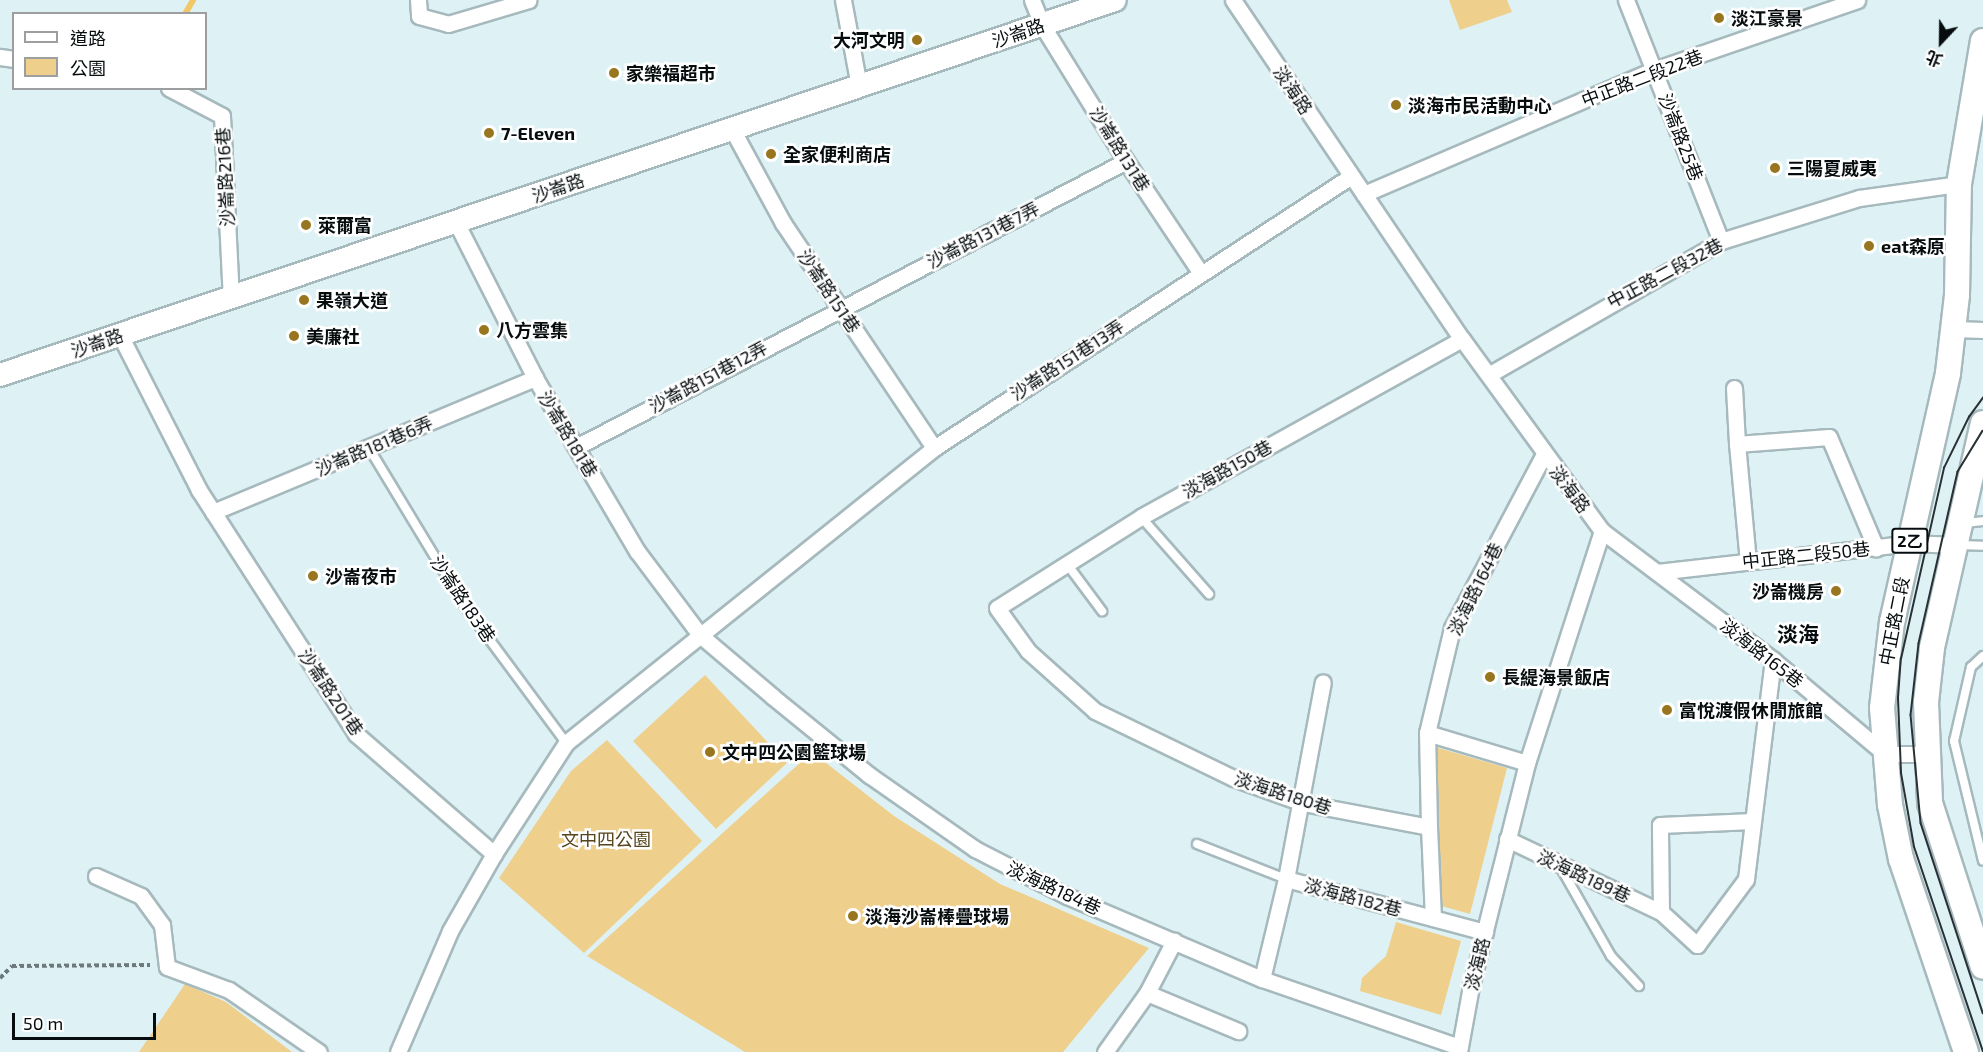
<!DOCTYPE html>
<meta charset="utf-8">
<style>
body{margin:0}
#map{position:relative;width:1983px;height:1052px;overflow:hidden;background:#def2f6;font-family:"Exo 2","Noto Sans TC",sans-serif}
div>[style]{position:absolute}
.green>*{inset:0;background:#eecf8c}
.stream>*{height:6px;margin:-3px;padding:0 3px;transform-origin:3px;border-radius:3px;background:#f1c768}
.path>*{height:4px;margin-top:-2px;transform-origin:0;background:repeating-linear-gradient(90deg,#6d7a7d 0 4.5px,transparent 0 7.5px)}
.roads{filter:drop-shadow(2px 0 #a6b9bd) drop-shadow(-2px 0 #a6b9bd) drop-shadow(0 2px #a6b9bd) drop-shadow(0 -2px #a6b9bd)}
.lane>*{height:8px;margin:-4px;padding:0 4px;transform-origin:4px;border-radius:4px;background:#fff}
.street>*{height:15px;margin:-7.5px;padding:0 7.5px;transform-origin:7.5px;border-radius:7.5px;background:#fff}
.secondary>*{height:22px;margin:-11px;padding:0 11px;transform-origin:11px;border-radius:11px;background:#fff}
.primary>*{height:24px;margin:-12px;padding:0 12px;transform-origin:12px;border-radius:12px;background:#fff}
.tram>*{height:1.5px;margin:-0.75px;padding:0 0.75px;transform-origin:0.75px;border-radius:0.75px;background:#293134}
.dots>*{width:16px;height:16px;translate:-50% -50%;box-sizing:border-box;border:3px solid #fff;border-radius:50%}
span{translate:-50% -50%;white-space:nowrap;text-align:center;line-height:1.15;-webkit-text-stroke:5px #fff;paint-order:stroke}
.shield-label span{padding:2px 4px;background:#fff;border:2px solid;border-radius:4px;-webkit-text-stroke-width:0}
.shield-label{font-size:16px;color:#070d0f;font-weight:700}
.poi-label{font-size:18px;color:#070d0f;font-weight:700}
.left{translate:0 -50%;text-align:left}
.right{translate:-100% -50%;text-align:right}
.street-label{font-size:18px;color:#070d0f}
.park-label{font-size:18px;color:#56451d}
.quarter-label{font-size:21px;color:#070d0f;font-weight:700}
.legend{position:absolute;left:12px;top:12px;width:195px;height:78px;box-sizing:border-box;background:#fff;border:2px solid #9c9e9f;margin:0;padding:8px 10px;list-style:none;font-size:18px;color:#070d0f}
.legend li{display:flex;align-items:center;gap:12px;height:30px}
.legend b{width:30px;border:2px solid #9c9e9f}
.north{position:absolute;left:1911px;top:12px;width:60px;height:60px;-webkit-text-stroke:4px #fff;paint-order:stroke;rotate:202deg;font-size:16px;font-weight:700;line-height:24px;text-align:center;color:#070d0f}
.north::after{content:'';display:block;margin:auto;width:21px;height:27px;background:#070d0f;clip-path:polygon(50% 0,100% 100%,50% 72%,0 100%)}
.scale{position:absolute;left:12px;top:1013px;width:144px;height:27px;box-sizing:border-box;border:3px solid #070d0f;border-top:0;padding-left:8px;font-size:18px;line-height:21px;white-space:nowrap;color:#070d0f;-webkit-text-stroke:4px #fff;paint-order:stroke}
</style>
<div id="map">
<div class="green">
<div style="clip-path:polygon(1449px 0,1507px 0,1512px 12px,1460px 30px)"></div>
<div style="clip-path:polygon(705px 675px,787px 763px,716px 829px,633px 741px)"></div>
<div style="clip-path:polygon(607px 740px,702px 841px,584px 953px,499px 878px,571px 771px)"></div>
<div style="clip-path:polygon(1435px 747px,1507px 768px,1470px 914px,1438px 905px)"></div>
<div style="clip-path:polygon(812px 752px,894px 816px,1000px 884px,1149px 948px,1063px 1052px,745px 1052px,587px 956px)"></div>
<div style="clip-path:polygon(1396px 922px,1461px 941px,1441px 1015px,1360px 991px,1362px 978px,1386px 956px)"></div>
<div style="clip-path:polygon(185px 984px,226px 1002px,292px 1052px,139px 1052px)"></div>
</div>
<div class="stream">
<div style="left:185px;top:14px;width:16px;rotate:-60deg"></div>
</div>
<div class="path">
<div style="left:0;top:978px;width:17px;rotate:-45deg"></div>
<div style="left:12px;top:966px;width:138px;rotate:-0.4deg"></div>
</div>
<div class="roads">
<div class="lane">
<div style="left:369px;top:448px;width:184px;rotate:58.8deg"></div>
<div style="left:464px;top:605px;width:172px;rotate:53.5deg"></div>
<div style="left:1141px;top:517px;width:103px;rotate:48.6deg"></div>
<div style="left:1965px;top:523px;width:18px;rotate:-6deg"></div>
<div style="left:1958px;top:545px;width:25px;rotate:2deg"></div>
<div style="left:1067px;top:564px;width:59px;rotate:53.3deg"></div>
<div style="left:1983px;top:656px;width:16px;rotate:137deg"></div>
<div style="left:1971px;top:667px;width:76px;rotate:102.9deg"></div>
<div style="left:1954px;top:741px;width:123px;rotate:76.4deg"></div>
<div style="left:1197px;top:844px;width:96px;rotate:21.5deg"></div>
<div style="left:1561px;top:868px;width:101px;rotate:60.4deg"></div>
<div style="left:1611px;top:956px;width:41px;rotate:47deg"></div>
</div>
<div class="street">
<div style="left:418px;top:0;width:16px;rotate:86deg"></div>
<div style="left:419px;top:16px;width:30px;rotate:15deg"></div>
<div style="left:448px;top:24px;width:84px;rotate:-16.5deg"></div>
<div style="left:843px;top:0;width:87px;rotate:79.5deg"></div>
<div style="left:1032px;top:0;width:27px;rotate:68deg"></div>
<div style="left:1042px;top:25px;width:160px;rotate:58.3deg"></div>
<div style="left:1126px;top:161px;width:133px;rotate:56.3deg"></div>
<div style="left:1233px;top:0;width:409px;rotate:56deg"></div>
<div style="left:1462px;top:339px;width:238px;rotate:53.9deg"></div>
<div style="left:1602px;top:531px;width:214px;rotate:37deg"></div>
<div style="left:1773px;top:660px;width:146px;rotate:40deg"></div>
<div style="left:1885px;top:754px;width:42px"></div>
<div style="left:1626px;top:0;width:259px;rotate:68.5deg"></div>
<div style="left:0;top:57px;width:14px;rotate:8deg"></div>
<div style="left:169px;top:88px;width:60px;rotate:27.8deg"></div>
<div style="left:222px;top:116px;width:181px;rotate:87.2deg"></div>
<div style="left:732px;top:129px;width:107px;rotate:61.5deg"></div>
<div style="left:783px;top:223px;width:271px;rotate:56.1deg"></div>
<div style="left:1364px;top:194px;width:315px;rotate:-23.2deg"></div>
<div style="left:1654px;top:70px;width:215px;rotate:-19deg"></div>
<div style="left:456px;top:222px;width:175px;rotate:63.1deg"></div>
<div style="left:535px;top:378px;width:201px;rotate:59.5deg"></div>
<div style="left:637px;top:551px;width:105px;rotate:53.1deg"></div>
<div style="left:700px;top:635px;width:96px;rotate:40.3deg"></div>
<div style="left:773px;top:697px;width:124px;rotate:39.1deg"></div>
<div style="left:869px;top:775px;width:129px;rotate:34.9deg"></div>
<div style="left:975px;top:849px;width:103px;rotate:27.1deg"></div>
<div style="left:1067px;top:896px;width:212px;rotate:23.1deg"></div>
<div style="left:1262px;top:979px;width:209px;rotate:19deg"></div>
<div style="left:1954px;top:329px;width:29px;rotate:2deg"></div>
<div style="left:120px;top:335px;width:174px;rotate:63deg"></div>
<div style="left:199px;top:490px;width:290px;rotate:57.2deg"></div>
<div style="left:356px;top:734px;width:183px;rotate:41deg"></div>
<div style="left:1462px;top:339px;width:367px;rotate:151deg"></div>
<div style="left:1141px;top:517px;width:170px;rotate:147.7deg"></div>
<div style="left:997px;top:608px;width:53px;rotate:54.2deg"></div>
<div style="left:1028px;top:651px;width:90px;rotate:41.8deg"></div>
<div style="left:1095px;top:711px;width:153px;rotate:25.9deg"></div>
<div style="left:1233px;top:778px;width:74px;rotate:19.7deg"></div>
<div style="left:1303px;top:803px;width:128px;rotate:10.8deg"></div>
<div style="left:1429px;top:827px;width:94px;rotate:-91.2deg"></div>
<div style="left:1427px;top:733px;width:104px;rotate:16.7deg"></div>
<div style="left:1490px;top:374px;width:267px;rotate:-29.9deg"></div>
<div style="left:1721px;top:241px;width:145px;rotate:-17.3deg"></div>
<div style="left:1859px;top:198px;width:101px;rotate:-8deg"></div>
<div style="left:1734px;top:388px;width:56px;rotate:86.9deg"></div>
<div style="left:576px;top:447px;width:620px;rotate:-27.47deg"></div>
<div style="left:213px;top:512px;width:349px;rotate:-22.6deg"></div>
<div style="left:1748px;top:562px;width:119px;rotate:-95.3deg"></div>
<div style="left:1737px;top:444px;width:92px;rotate:-4.4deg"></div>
<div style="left:1829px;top:437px;width:121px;rotate:67.1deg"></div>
<div style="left:1657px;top:572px;width:255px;rotate:-6.5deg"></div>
<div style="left:1910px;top:543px;width:46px;rotate:2.5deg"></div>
<div style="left:1427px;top:733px;width:108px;rotate:-76.6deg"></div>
<div style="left:1452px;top:628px;width:197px;rotate:-62.1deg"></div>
<div style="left:1429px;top:827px;width:91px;rotate:87.5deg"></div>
<div style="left:1507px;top:839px;width:170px;rotate:25.4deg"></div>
<div style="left:1661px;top:912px;width:87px;rotate:-90.7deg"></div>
<div style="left:1660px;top:825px;width:93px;rotate:-2.5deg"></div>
<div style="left:96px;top:876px;width:49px;rotate:24deg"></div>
<div style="left:141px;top:896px;width:36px;rotate:54deg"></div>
<div style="left:162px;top:925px;width:42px;rotate:83.2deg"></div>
<div style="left:167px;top:967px;width:66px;rotate:20.4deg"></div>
<div style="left:229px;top:990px;width:109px;rotate:34.6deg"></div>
<div style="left:1286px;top:879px;width:200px;rotate:-79.4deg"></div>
<div style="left:1661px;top:912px;width:49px;rotate:42.5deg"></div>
<div style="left:1697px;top:945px;width:82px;rotate:-53.4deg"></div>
<div style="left:1746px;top:879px;width:221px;rotate:-83deg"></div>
<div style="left:1262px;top:979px;width:103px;rotate:-76.5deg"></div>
<div style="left:1286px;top:879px;width:206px;rotate:14.9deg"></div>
<div style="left:1147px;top:993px;width:99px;rotate:22.7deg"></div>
<div style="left:398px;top:1052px;width:132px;rotate:-66.7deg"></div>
<div style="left:450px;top:931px;width:89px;rotate:-60.3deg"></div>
<div style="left:494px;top:854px;width:132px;rotate:-57deg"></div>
<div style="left:566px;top:743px;width:472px;rotate:-38.7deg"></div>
<div style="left:934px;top:448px;width:498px;rotate:-33.1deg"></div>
<div style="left:1105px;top:1052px;width:72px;rotate:-54.6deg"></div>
<div style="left:1147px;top:993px;width:59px;rotate:-62.6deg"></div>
<div style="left:1459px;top:1052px;width:67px;rotate:-79.7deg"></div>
<div style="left:1471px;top:986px;width:230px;rotate:-75.9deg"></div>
<div style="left:1527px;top:763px;width:244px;rotate:-72.1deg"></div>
</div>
<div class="secondary">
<div style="left:0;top:375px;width:1176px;rotate:-18.59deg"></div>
</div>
<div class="primary">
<div style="left:1983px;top:423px;width:231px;rotate:102.8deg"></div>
<div style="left:1932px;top:648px;width:54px;rotate:96.3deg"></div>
<div style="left:1926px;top:702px;width:101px;rotate:87.7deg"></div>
<div style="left:1930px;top:803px;width:172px;rotate:72.1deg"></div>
<div style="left:1966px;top:1052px;width:204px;rotate:-108.6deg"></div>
<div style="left:1901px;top:859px;width:55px;rotate:-101.5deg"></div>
<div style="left:1890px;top:805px;width:97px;rotate:-94.7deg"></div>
<div style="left:1882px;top:708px;width:87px;rotate:-83.4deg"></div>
<div style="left:1892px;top:622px;width:255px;rotate:-77.3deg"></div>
<div style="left:1948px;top:373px;width:79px;rotate:-83.4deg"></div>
<div style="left:1957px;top:295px;width:111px;rotate:-89deg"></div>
<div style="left:1959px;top:184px;width:145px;rotate:-80.5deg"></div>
</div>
</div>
<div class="tram">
<div style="left:1983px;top:431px;width:48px;rotate:121.4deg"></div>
<div style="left:1958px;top:472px;width:176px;rotate:102.8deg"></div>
<div style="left:1919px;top:644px;width:71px;rotate:96.4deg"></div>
<div style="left:1911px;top:715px;width:108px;rotate:84.7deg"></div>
<div style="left:1921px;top:823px;width:200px;rotate:71.9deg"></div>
<div style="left:1983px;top:1052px;width:216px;rotate:-108.6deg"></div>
<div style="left:1914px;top:847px;width:75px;rotate:-100deg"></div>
<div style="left:1901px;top:773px;width:75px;rotate:-92.3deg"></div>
<div style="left:1898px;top:698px;width:39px;rotate:-86deg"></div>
<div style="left:1901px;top:659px;width:196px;rotate:-77.3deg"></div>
<div style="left:1944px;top:468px;width:57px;rotate:-63.9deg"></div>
<div style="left:1969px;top:417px;width:24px;rotate:-54deg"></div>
</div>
<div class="dots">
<div style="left:1719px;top:18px;background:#98761f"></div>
<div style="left:917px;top:40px;background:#98761f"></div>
<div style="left:614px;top:73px;background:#98761f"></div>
<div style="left:1396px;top:105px;background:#98761f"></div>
<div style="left:489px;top:133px;background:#98761f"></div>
<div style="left:771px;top:154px;background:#98761f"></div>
<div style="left:1775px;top:168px;background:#98761f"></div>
<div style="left:306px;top:225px;background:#98761f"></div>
<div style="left:1869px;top:246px;background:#98761f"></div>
<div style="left:304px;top:300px;background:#98761f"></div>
<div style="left:484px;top:330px;background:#98761f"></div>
<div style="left:294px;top:336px;background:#98761f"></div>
<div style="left:313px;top:576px;background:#98761f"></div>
<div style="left:1836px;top:591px;background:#98761f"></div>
<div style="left:1490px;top:677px;background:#98761f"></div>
<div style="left:1667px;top:710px;background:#98761f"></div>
<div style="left:710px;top:752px;background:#98761f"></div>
<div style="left:853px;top:916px;background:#98761f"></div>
</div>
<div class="shield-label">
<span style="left:1910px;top:541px">2乙</span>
</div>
<div class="poi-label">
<span class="left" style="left:1731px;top:18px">淡江豪景</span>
<span class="right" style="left:905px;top:40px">大河文明</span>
<span class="left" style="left:626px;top:73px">家樂福超市</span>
<span class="left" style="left:1408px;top:105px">淡海市民活動中心</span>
<span class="left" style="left:501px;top:133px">7-Eleven</span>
<span class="left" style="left:783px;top:154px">全家便利商店</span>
<span class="left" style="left:1787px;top:168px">三陽夏威夷</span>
<span class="left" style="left:318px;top:225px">萊爾富</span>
<span class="left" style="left:1881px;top:246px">eat森原</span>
<span class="left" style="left:316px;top:300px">果嶺大道</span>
<span class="left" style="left:496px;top:330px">八方雲集</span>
<span class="left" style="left:306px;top:336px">美廉社</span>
<span class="left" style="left:325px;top:576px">沙崙夜市</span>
<span class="right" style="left:1824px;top:591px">沙崙機房</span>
<span class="left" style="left:1502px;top:677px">長緹海景飯店</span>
<span class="left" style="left:1679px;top:710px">富悅渡假休閒旅館</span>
<span class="left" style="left:722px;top:752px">文中四公園籃球場</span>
<span class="left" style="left:865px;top:916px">淡海沙崙棒疊球場</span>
</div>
<div class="street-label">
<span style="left:1018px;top:33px;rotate:-19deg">沙崙路</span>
<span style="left:1642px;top:78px;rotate:-21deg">中正路二段22巷</span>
<span style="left:1293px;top:90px;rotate:56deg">淡海路</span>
<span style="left:1681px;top:137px;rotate:69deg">沙崙路25巷</span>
<span style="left:1120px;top:149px;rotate:58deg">沙崙路131巷</span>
<span style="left:225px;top:177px;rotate:-93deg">沙崙路216巷</span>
<span style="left:558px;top:188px;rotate:-19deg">沙崙路</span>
<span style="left:983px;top:235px;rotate:-27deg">沙崙路131巷7弄</span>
<span style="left:1665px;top:273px;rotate:-28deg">中正路二段32巷</span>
<span style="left:829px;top:291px;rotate:56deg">沙崙路151巷</span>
<span style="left:97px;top:343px;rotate:-19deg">沙崙路</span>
<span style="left:1067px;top:360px;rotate:-33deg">沙崙路151巷13弄</span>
<span style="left:708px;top:377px;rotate:-28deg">沙崙路151巷12弄</span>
<span style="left:568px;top:434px;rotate:59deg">沙崙路181巷</span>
<span style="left:374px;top:446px;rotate:-23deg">沙崙路181巷6弄</span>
<span style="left:1227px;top:469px;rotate:-29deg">淡海路150巷</span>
<span style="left:1570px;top:489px;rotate:53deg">淡海路</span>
<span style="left:1806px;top:555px;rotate:-6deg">中正路二段50巷</span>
<span style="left:1475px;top:589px;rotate:-64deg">淡海路164巷</span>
<span style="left:463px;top:599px;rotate:56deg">沙崙路183巷</span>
<span style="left:1894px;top:621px;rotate:-79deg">中正路二段</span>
<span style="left:1762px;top:653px;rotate:38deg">淡海路165巷</span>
<span style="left:331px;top:692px;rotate:56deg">沙崙路201巷</span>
<span style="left:1283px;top:793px;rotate:18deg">淡海路180巷</span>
<span style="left:1584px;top:876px;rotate:25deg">淡海路189巷</span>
<span style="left:1054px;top:888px;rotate:25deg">淡海路184巷</span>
<span style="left:1353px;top:897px;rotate:15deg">淡海路182巷</span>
<span style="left:1477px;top:964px;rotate:-76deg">淡海路</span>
</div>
<div class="park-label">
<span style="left:606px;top:839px">文中四公園</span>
</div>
<div class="quarter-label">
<span style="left:1798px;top:634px">淡海</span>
</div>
<ul class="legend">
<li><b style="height:8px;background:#fff"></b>道路</li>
<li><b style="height:16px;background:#eecf8c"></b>公園</li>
</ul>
<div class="north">北</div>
<div class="scale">50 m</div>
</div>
